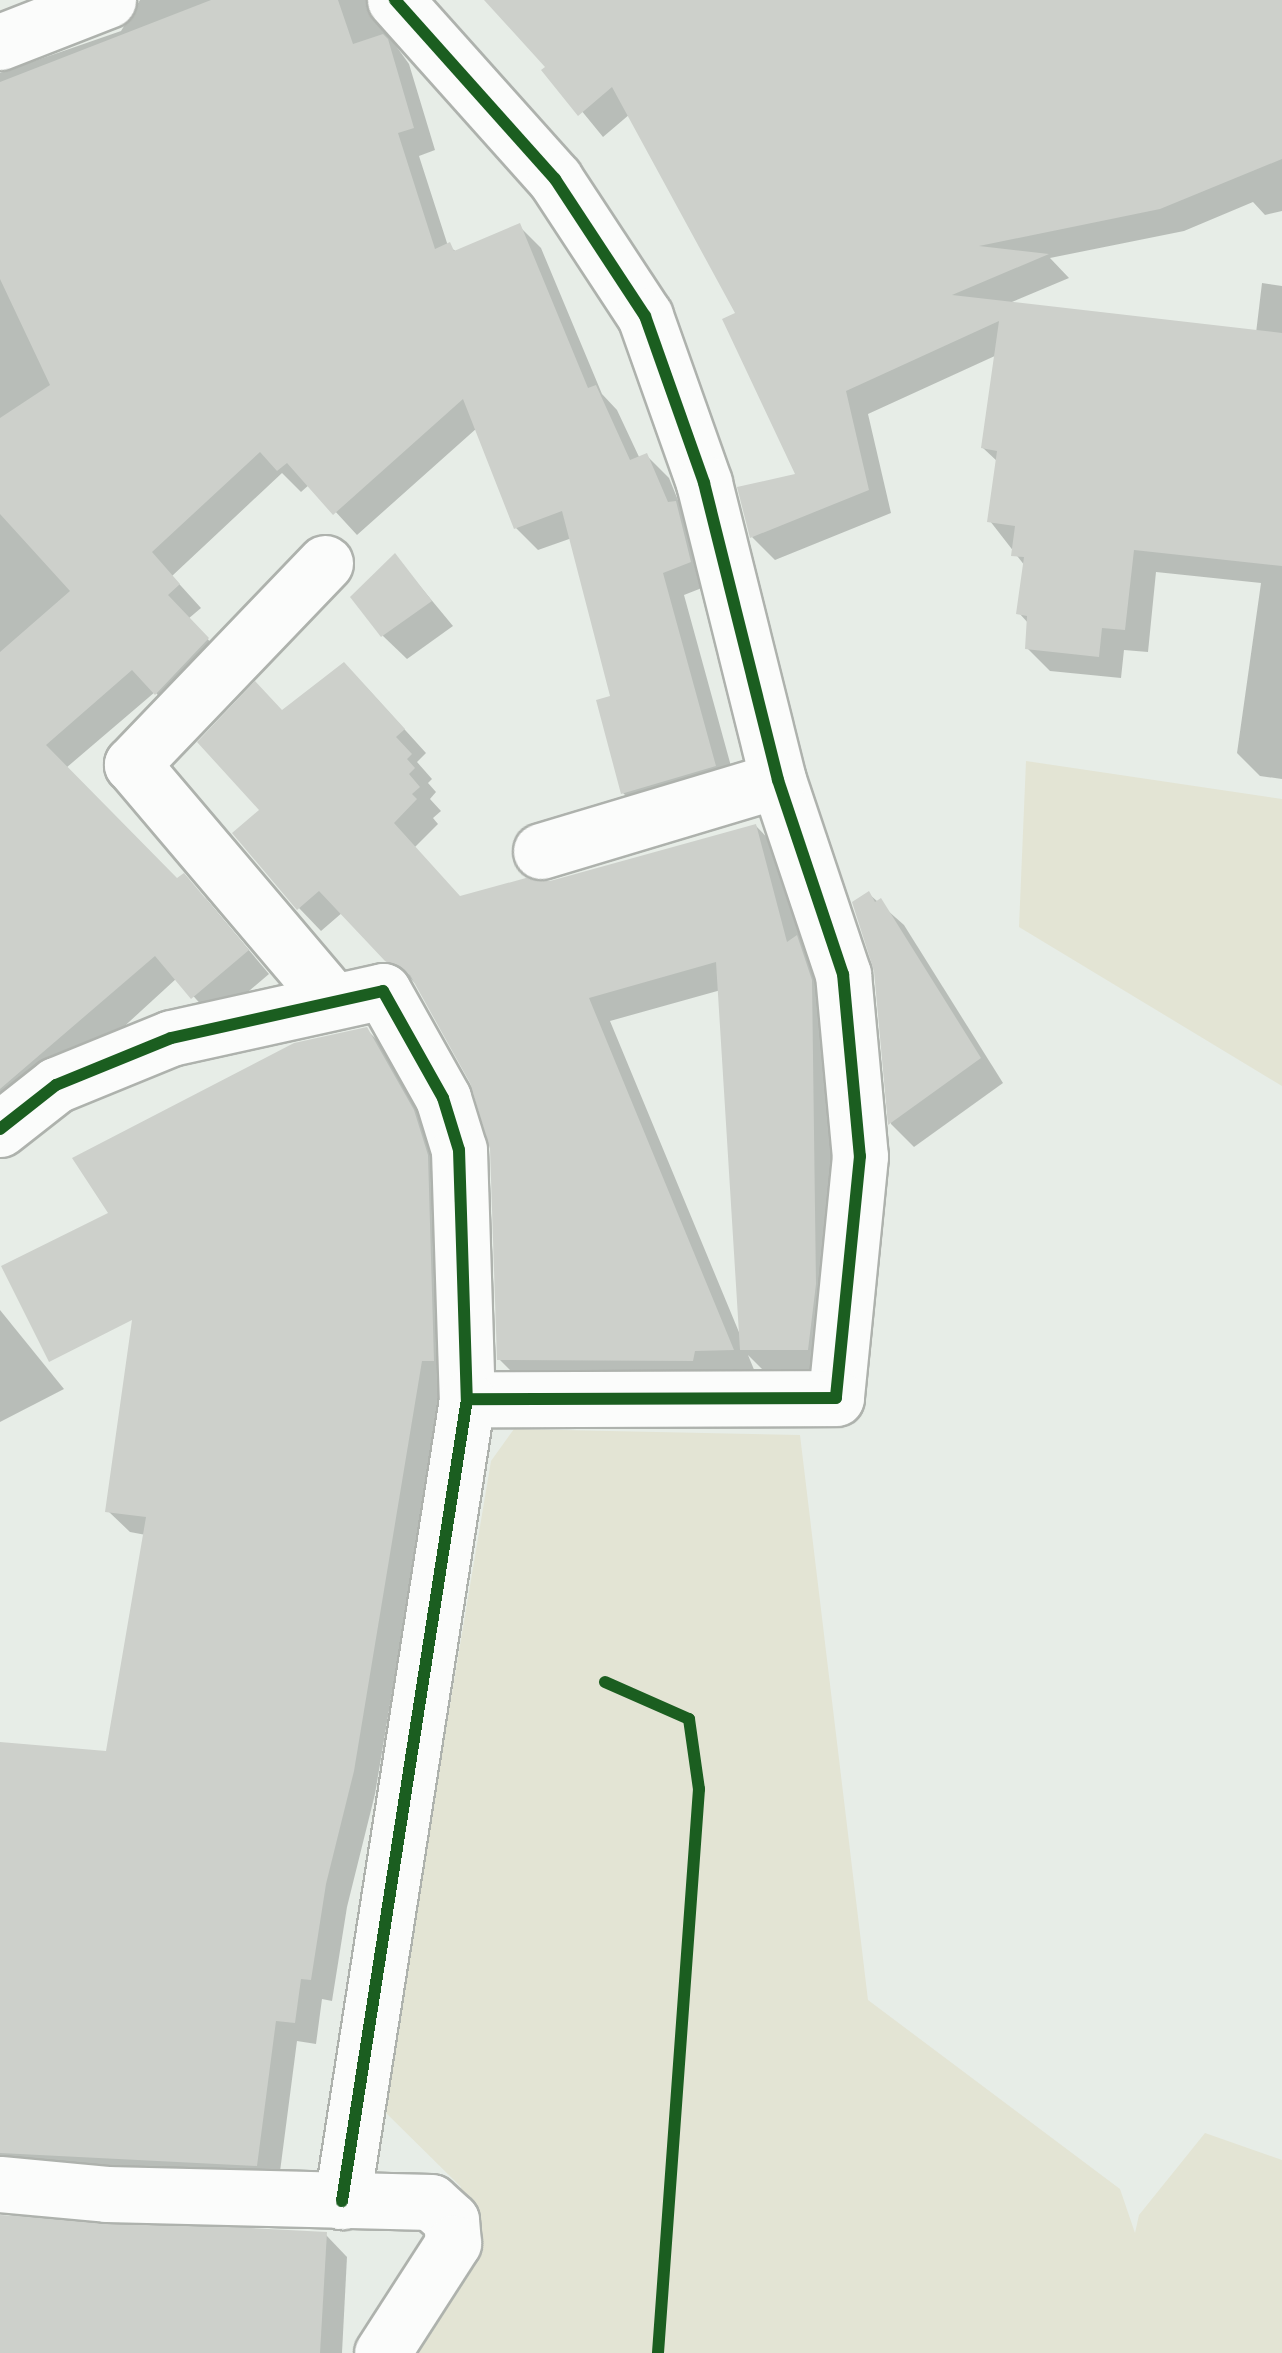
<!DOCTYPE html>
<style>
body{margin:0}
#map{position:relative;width:1282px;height:2353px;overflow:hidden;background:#e7ede7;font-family:Mulish,sans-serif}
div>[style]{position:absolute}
.green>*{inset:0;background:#e3e4d4}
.shadow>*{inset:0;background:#0003}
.building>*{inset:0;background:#cdd0cb}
.roads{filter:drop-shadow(2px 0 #aeb2ad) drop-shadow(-2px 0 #aeb2ad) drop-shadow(0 2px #aeb2ad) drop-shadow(0 -2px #aeb2ad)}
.street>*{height:55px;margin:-27.5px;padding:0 27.5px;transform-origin:27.5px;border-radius:27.5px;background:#fbfcfb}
.cycleway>*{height:12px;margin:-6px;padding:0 6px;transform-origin:6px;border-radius:6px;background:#1b5e20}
span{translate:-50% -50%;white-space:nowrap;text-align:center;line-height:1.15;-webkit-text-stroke:8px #e5f0e4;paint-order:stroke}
</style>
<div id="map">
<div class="green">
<div style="clip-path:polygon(1026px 761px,1282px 799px,1282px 1086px,1019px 927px)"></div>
<div style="clip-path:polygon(514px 1429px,800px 1435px,868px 2000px,1120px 2189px,1135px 2233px,1139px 2215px,1205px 2133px,1282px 2160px,1282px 2353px,412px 2353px,461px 2187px,382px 2109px,491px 1461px)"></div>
</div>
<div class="shadow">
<div style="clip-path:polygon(140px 0,390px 0,386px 32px,409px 64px,435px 150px,419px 156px,448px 246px,457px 252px,519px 226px,541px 248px,602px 394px,617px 410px,640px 459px,647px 456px,669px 478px,712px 584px,684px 595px,737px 788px,645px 815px,623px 793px,613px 698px,572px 538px,538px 550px,516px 528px,477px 428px,357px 535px,310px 484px,301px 492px,282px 473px,172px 576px,201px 608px,188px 619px,230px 662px,178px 716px,155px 692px,66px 768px,177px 882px,206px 899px,269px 974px,215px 1020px,177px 978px,69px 1077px,0 1119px,0 73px,121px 31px)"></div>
<div style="clip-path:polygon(491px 0,1282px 0,1282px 211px,1265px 215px,1253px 202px,1184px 231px,1050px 258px,1069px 278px,1007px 304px,1256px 333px,1262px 283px,1282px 286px,1282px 779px,1260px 776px,1237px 753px,1261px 583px,1156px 572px,1148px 652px,1124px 650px,1121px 678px,1050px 671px,1027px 648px,1029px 624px,1019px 613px,1025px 566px,990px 521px,998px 462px,983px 448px,997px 355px,868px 414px,891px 513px,775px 560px,752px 537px,798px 476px,739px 314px,630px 114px,603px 137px)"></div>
<div style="clip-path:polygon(395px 556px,453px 626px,407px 659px,383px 636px)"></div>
<div style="clip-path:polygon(evenodd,367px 688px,426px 753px,417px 762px,432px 779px,428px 783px,436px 792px,430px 799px,441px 811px,433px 818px,438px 824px,414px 848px,461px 899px,550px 883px,756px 826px,778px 849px,803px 945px,819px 961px,834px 1005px,830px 1372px,765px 1372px,748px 1355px,755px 1372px,522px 1382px,499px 1359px,493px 1149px,475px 1088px,420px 988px,343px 912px,321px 931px,299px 908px,262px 811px,283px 712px,367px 688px,721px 990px,741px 1337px,610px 1021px,721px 990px)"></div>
<div style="clip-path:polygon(869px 894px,904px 925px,1003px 1083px,914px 1147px,891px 1124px)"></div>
<div style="clip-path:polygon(366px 1029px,388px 1051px,435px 1135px,444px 1382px,375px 1794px,347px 1907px,332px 2001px,322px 1999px,316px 2044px,297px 2041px,278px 2187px,0 2188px,0 1745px,108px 1754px,146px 1535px,130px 1532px,108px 1511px,166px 1347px,111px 1214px)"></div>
<div style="clip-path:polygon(0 1310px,64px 1389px,0 1422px)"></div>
<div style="clip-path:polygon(0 2218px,326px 2235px,347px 2257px,342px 2353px,0 2353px)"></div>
</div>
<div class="building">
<div style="clip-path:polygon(211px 0,338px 0,353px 44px,383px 34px,388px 39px,414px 128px,398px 133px,435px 249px,450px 242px,454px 251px,520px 223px,588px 388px,596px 385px,630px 460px,647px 453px,668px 502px,676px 501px,691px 562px,663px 573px,716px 766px,621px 794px,596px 700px,610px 696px,562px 511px,514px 529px,463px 399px,333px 515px,287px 463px,277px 471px,260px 452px,152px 552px,180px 584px,168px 595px,209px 638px,155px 695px,132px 670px,46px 745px,177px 878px,184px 873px,249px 950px,191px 999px,155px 956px,0 1089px,0 652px,70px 591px,0 514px,0 418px,50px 385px,0 279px,0 82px)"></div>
<div style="clip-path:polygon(484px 0,1282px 0,1282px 159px,1160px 209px,979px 246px,1049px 254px,952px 295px,1282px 333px,1282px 566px,1134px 550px,1125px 630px,1102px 628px,1099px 657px,1025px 649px,1027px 616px,1016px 614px,1024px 557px,1011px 556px,1015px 526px,987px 522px,997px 451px,981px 448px,999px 321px,846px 391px,869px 490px,750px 538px,737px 487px,795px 474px,722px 319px,735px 313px,612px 87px,578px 116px,541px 70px,545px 67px)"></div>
<div style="clip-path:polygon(395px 553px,432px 601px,381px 637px,350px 597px)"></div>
<div style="clip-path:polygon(344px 662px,405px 729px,396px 737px,412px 754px,407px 759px,415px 768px,409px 774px,420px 787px,412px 794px,417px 799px,394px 823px,460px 896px,526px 878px,550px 881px,756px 824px,787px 942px,797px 935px,812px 980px,816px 1284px,808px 1350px,740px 1350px,716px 962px,589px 998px,734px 1350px,695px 1351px,693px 1361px,497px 1360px,490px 1149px,470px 1083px,410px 975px,385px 961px,319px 891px,297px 910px,232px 833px,259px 810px,197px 742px,255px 681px,282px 710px)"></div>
<div style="clip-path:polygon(869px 891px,875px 902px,881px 898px,981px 1058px,888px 1125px,874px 971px,852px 902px)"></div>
<div style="clip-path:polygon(367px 1027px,414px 1110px,428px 1155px,434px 1361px,422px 1361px,354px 1771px,326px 1884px,311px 1980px,301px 1979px,295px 2023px,276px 2021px,257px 2166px,0 2153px,0 1742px,106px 1751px,146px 1517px,105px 1512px,132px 1320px,49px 1362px,1px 1266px,108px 1213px,72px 1158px,294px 1043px)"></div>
<div style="clip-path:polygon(0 2215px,327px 2232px,320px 2353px,0 2353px)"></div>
</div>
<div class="roads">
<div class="street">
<div style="left:395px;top:0;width:240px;rotate:48.2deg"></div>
<div style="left:555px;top:179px;width:164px;rotate:56.7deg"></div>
<div style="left:645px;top:316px;width:177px;rotate:70.5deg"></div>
<div style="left:704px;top:483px;width:306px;rotate:76deg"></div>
<div style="left:778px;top:780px;width:205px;rotate:71.5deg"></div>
<div style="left:843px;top:974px;width:183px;rotate:84.7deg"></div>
<div style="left:860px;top:1156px;width:243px;rotate:95.7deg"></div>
<div style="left:836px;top:1398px;width:369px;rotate:179.8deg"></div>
<div style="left:0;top:42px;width:116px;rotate:-21.3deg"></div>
<div style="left:325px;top:563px;width:279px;rotate:133.8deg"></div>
<div style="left:132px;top:764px;width:309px;rotate:49.7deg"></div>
<div style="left:541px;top:851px;width:247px;rotate:-16.7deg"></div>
<div style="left:0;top:1129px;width:71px;rotate:-38.2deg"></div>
<div style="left:56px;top:1085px;width:124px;rotate:-22.2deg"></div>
<div style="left:171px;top:1038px;width:217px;rotate:-12.5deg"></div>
<div style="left:383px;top:991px;width:123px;rotate:60.7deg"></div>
<div style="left:443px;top:1098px;width:54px;rotate:72.9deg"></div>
<div style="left:459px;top:1150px;width:249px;rotate:88.2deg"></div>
<div style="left:467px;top:1399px;width:812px;rotate:98.86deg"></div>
<div style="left:0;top:2184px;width:107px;rotate:5.3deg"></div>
<div style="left:107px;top:2194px;width:324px;rotate:1.4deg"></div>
<div style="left:431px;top:2202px;width:27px;rotate:42deg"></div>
<div style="left:451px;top:2220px;width:23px;rotate:85deg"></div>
<div style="left:453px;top:2243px;width:131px;rotate:122.8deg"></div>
</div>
</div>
<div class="cycleway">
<div style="left:395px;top:0;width:240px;rotate:48.2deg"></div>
<div style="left:555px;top:179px;width:164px;rotate:56.7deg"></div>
<div style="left:645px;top:316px;width:177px;rotate:70.5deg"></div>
<div style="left:704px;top:483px;width:306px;rotate:76deg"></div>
<div style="left:778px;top:780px;width:205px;rotate:71.5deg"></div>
<div style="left:843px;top:974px;width:183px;rotate:84.7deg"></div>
<div style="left:860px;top:1156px;width:243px;rotate:95.7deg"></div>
<div style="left:836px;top:1398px;width:369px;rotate:179.8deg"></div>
<div style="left:0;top:1129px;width:71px;rotate:-38.2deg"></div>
<div style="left:56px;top:1085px;width:124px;rotate:-22.2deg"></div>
<div style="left:171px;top:1038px;width:217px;rotate:-12.5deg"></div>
<div style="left:383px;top:991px;width:123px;rotate:60.7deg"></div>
<div style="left:443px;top:1098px;width:54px;rotate:72.9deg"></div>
<div style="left:459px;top:1150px;width:249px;rotate:88.2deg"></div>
<div style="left:467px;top:1399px;width:812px;rotate:98.86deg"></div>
<div style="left:605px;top:1682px;width:92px;rotate:23.8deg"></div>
<div style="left:689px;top:1719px;width:71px;rotate:81.9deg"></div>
<div style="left:699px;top:1789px;width:565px;rotate:94.16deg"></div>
</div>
</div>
